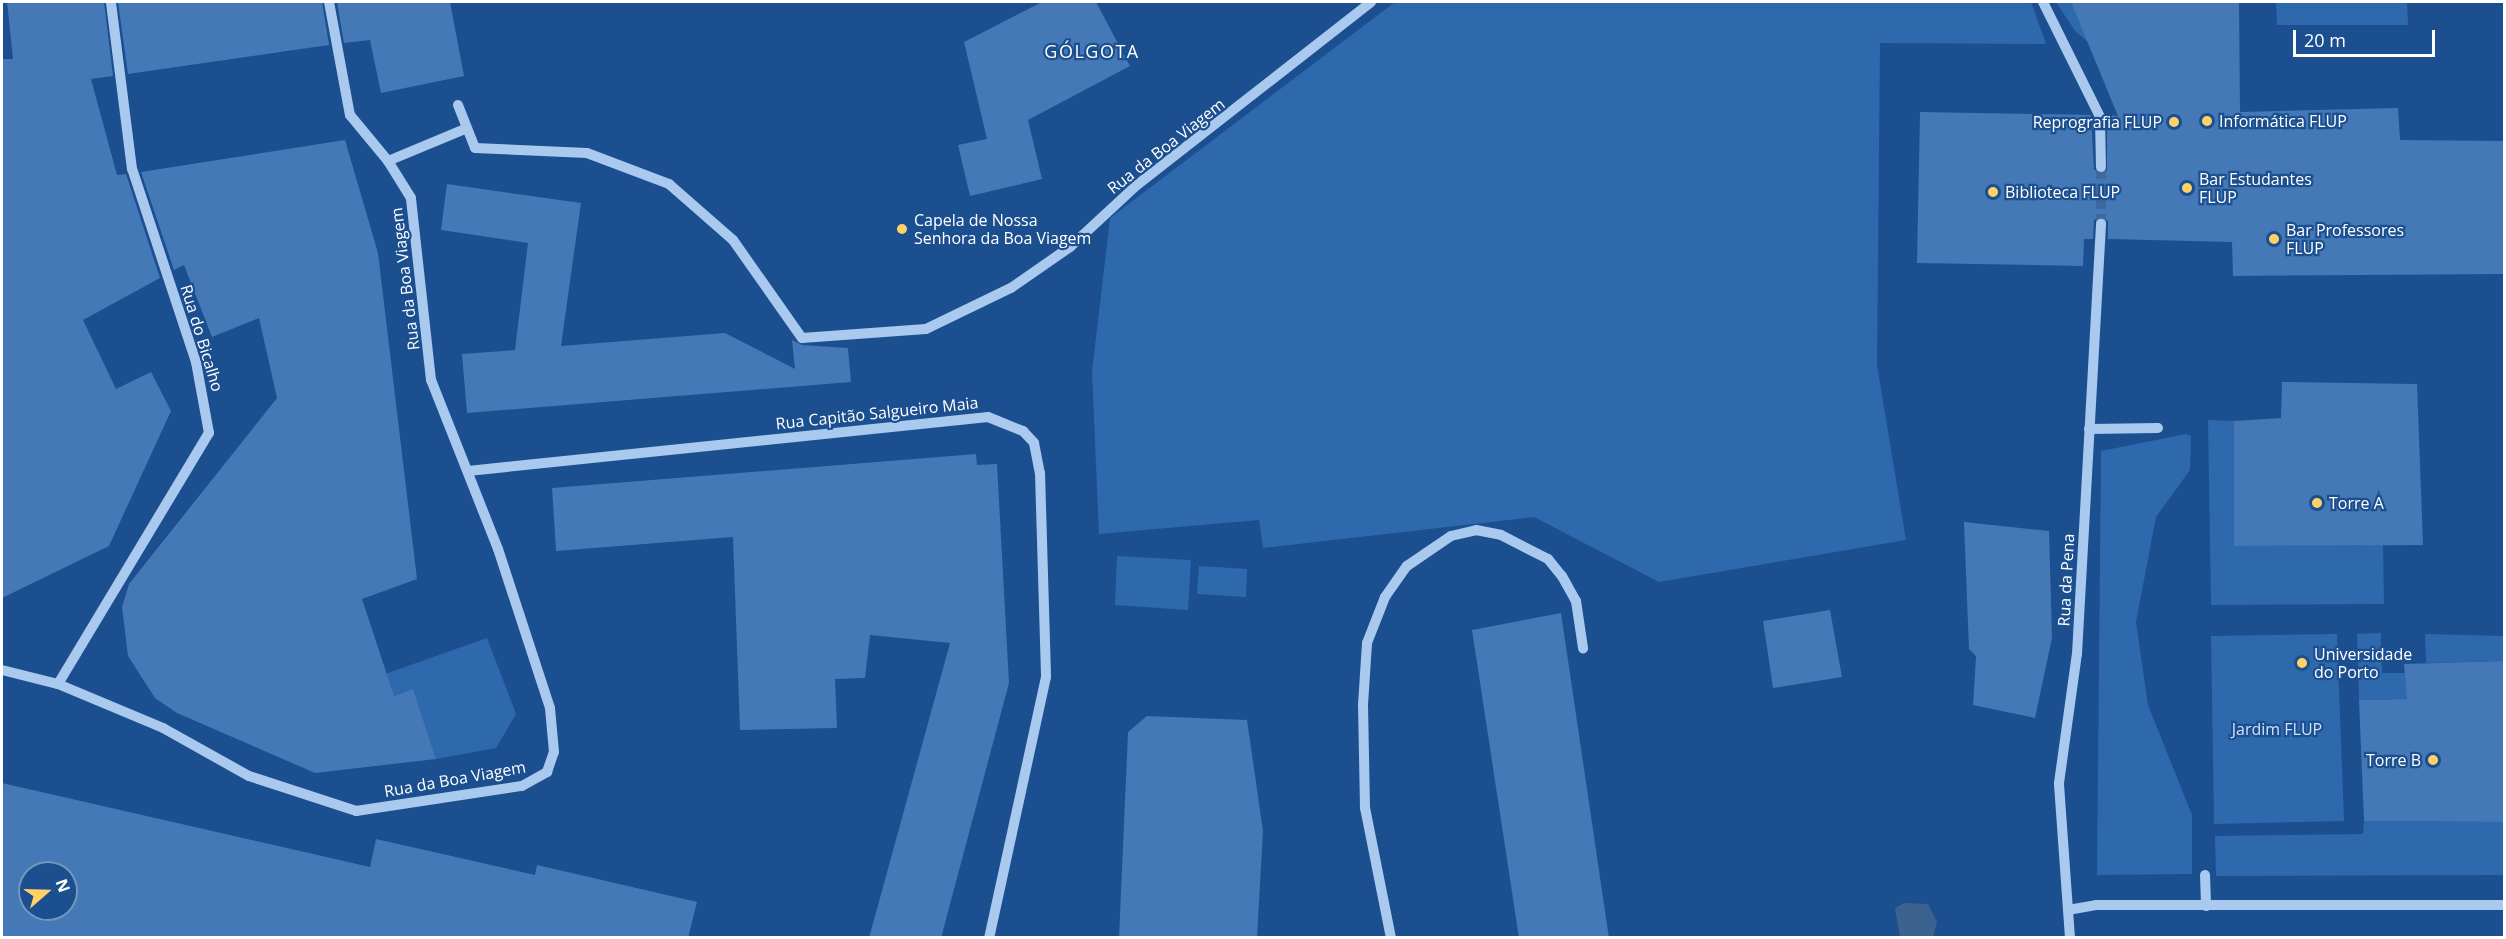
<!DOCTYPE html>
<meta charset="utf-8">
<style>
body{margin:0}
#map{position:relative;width:2506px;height:939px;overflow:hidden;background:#1b4f8f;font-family:"Open Sans",sans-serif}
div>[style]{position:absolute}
.green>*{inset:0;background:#2e69ad}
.water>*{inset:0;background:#3c6290}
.building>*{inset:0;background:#4478b7}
.minor-tunnel>*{height:10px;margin-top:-5px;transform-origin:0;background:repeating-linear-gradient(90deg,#3d69a0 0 10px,transparent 0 15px)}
.minor>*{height:10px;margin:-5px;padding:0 5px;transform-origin:5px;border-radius:5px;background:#a9c9ee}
.dots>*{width:16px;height:16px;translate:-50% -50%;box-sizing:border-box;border:3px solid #1b4f8f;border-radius:50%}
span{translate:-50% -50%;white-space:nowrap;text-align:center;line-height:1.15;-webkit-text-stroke:4.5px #1b4f8f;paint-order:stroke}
.poi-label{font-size:16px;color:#fff}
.left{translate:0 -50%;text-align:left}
.right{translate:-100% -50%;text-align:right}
.street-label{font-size:16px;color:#fff}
.park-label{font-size:16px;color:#cfe3fa}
.neighbourhood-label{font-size:18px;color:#fff;letter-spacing:1.5px}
.frame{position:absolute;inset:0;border:3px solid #fff;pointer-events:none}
.north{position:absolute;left:18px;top:861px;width:60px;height:60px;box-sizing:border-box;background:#1b4f8f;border:2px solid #7695bc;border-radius:50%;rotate:70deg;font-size:16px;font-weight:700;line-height:24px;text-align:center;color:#fff}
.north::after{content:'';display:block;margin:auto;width:21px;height:27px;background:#ffd166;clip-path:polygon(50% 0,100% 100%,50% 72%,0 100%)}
.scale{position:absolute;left:2293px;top:30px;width:142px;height:27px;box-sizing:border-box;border:3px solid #fff;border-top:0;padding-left:8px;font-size:18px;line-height:21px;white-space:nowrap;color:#fff;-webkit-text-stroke:4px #1b4f8f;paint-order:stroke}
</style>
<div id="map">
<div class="green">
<div style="clip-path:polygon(1395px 2px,2031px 2px,2046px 44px,1880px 43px,1877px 365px,1906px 540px,1659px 582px,1534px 517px,1263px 548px,1259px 520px,1099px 534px,1092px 372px,1110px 218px)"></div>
<div style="clip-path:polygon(2056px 2px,2071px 2px,2089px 43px,2075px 31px)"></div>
<div style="clip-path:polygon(2276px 2px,2407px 2px,2408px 25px,2277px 25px)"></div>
<div style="clip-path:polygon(2208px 420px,2234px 421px,2234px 546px,2383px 545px,2384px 604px,2211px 605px)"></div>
<div style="clip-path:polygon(2186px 434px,2191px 436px,2190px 470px,2156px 517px,2136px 622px,2148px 705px,2192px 815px,2192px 874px,2097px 875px,2101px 451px)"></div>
<div style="clip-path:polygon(1117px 556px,1191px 560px,1188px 610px,1115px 605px)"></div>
<div style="clip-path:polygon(1199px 566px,1247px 569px,1246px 597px,1197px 594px)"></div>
<div style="clip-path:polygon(2381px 633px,2382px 673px,2405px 673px,2408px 699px,2359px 700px,2357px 634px)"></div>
<div style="clip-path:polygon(2337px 634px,2344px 821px,2214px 824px,2211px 636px)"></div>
<div style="clip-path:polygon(2425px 634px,2504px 636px,2504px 661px,2426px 663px)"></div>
<div style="clip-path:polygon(487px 638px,516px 714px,496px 748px,436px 759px,413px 690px,393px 696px,385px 674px)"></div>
<div style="clip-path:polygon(2364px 821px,2504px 822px,2504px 875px,2216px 876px,2215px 836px,2363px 834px)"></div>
</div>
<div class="water">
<div style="clip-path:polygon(1904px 903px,1928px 904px,1937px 922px,1933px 937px,1900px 937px,1895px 908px)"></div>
</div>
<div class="building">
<div style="clip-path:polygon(7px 2px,104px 2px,113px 76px,91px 79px,117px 175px,126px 174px,160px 278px,83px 320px,116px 389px,151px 372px,171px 411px,109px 546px,2px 598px,2px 59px,13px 59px)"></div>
<div style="clip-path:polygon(118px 2px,322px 2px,329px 45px,128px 74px)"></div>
<div style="clip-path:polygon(337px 2px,450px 2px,464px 76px,381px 93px,370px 40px,344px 43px)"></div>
<div style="clip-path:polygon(1042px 2px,1096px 2px,1130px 66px,1028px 120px,1042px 179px,970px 196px,958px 145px,987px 139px,964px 42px)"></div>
<div style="clip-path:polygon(2071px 2px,2239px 2px,2240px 112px,2398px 108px,2400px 140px,2505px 141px,2505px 274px,2233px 276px,2232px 242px,2108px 239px,2108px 221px,2101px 217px,2094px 220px,2093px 239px,2084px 239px,2083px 266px,1917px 263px,1920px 112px,2091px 115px,2094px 170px,2107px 171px,2107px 115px,2118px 116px)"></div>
<div style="clip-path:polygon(345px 140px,378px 253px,417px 579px,362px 599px,394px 696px,413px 689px,436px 759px,315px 773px,177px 713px,155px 698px,128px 656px,122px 607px,129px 584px,277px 398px,259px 318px,212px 337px,184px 265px,174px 270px,141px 172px)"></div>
<div style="clip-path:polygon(447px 184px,581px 203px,561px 346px,725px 333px,795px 369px,792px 340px,802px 345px,848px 348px,851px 382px,467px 413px,462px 354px,515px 350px,528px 243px,441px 230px)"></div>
<div style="clip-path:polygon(2282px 382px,2417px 384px,2423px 545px,2234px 546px,2234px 421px,2281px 418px)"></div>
<div style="clip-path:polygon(976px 454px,977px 465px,997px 464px,1009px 683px,941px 938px,869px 938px,950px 643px,870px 635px,865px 678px,835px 679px,837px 728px,740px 730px,733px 537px,556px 551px,552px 488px)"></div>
<div style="clip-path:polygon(1964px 522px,2049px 531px,2052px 638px,2035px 718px,1973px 705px,1976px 656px,1969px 649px)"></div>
<div style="clip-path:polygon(1830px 610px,1842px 677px,1773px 688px,1763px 621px)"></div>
<div style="clip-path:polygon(1561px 613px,1609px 938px,1519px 938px,1472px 630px)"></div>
<div style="clip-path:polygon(2505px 661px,2505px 822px,2364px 821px,2359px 700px,2407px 699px,2404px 664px)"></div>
<div style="clip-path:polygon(1147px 716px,1247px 720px,1263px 831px,1257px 938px,1119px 938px,1128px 732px)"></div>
<div style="clip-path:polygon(evenodd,2px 783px,370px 867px,376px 839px,535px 875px,537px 865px,697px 902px,688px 938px,2px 938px,2px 783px,30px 873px,66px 873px,66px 909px,30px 909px,30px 873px)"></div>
</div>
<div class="minor-tunnel">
<div style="left:2101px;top:224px;width:57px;rotate:-90deg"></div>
</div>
<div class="minor">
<div style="left:329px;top:2px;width:115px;rotate:79.5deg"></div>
<div style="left:350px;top:115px;width:60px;rotate:50.4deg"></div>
<div style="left:2043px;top:2px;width:128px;rotate:63.6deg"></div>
<div style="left:2100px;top:117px;width:50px;rotate:88.9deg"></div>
<div style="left:458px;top:105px;width:46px;rotate:68.4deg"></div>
<div style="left:475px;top:148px;width:112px;rotate:2.6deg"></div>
<div style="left:587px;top:153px;width:88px;rotate:20.7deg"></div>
<div style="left:669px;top:184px;width:85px;rotate:41.2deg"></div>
<div style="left:733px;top:240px;width:120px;rotate:54.9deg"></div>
<div style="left:802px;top:338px;width:124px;rotate:-4.2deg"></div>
<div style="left:926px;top:329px;width:94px;rotate:-25.8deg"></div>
<div style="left:1011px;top:288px;width:72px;rotate:-34.8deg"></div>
<div style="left:1070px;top:247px;width:91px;rotate:-42.8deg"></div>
<div style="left:1137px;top:185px;width:297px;rotate:-38deg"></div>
<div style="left:2089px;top:429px;width:69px;rotate:-0.8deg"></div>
<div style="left:468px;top:471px;width:523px;rotate:-5.93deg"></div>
<div style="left:988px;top:417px;width:38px;rotate:22deg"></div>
<div style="left:1023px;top:431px;width:16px;rotate:47deg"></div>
<div style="left:1034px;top:443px;width:31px;rotate:79deg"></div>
<div style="left:1040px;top:473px;width:204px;rotate:88.3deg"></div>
<div style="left:1046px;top:677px;width:267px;rotate:102.3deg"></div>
<div style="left:2px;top:670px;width:58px;rotate:14deg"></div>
<div style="left:58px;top:684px;width:114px;rotate:22.7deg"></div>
<div style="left:163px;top:728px;width:98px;rotate:29.2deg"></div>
<div style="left:249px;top:776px;width:113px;rotate:18.1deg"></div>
<div style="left:356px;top:811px;width:168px;rotate:-8.6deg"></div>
<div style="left:522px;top:786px;width:29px;rotate:-29deg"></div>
<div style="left:547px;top:772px;width:21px;rotate:-71deg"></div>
<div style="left:554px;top:752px;width:44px;rotate:-95.2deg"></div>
<div style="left:550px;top:708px;width:167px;rotate:-108.1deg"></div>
<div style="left:498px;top:549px;width:182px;rotate:-111.6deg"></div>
<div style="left:431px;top:380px;width:183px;rotate:-96.3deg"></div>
<div style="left:411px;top:198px;width:44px;rotate:-121.9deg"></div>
<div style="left:388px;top:161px;width:83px;rotate:-22.6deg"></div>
<div style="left:58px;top:684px;width:293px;rotate:-59deg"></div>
<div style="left:209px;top:433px;width:72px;rotate:-100.4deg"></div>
<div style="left:196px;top:362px;width:203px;rotate:-108.3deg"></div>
<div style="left:132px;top:169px;width:168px;rotate:-97.2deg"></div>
<div style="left:2205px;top:875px;width:31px;rotate:88deg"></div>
<div style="left:2068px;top:910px;width:28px;rotate:-10deg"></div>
<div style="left:2096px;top:905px;width:408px"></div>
<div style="left:1391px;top:938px;width:133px;rotate:-101.3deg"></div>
<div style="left:1365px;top:808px;width:103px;rotate:-91.1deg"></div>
<div style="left:1363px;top:705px;width:62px;rotate:-86.3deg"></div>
<div style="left:1367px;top:643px;width:49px;rotate:-68.6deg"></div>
<div style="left:1385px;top:597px;width:38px;rotate:-55deg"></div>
<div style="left:1407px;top:566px;width:53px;rotate:-34.3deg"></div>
<div style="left:1451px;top:536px;width:26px;rotate:-13deg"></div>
<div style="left:1476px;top:530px;width:25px;rotate:11deg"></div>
<div style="left:1501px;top:535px;width:53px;rotate:27.1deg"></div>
<div style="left:1548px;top:559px;width:22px;rotate:51deg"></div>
<div style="left:1562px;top:576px;width:29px;rotate:61deg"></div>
<div style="left:1576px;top:601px;width:48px;rotate:81.5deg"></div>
<div style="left:2070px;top:938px;width:155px;rotate:-94.1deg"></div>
<div style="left:2059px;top:783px;width:130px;rotate:-82.1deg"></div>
<div style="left:2077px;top:654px;width:431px;rotate:-86.8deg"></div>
</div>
<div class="dots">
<div style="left:2207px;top:121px;background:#ffd166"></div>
<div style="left:2174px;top:122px;background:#ffd166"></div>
<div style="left:2187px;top:188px;background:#ffd166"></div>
<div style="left:1993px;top:192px;background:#ffd166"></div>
<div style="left:902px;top:229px;background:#ffd166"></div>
<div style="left:2274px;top:239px;background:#ffd166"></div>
<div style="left:2317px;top:503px;background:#ffd166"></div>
<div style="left:2302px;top:663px;background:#ffd166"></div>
<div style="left:2433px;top:760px;background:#ffd166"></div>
</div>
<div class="poi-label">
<span class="left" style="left:2219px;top:121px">Informática FLUP</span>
<span class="right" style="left:2162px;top:122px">Reprografia FLUP</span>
<span class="left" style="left:2199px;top:188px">Bar Estudantes<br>FLUP</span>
<span class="left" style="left:2005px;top:192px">Biblioteca FLUP</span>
<span class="left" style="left:914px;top:229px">Capela de Nossa<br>Senhora da Boa Viagem</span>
<span class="left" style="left:2286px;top:239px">Bar Professores<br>FLUP</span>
<span class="left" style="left:2329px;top:503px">Torre A</span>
<span class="left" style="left:2314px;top:663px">Universidade<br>do Porto</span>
<span class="right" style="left:2421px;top:760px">Torre B</span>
</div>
<div class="street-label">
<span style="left:1166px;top:146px;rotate:-38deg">Rua da Boa Viagem</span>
<span style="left:405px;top:279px;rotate:-97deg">Rua da Boa Viagem</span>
<span style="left:202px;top:338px;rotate:73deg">Rua do Bicalho</span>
<span style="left:877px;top:413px;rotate:-6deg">Rua Capitão Salgueiro Maia</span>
<span style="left:2066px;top:580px;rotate:-87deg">Rua da Pena</span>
<span style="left:455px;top:779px;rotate:-10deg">Rua da Boa Viagem</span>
</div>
<div class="park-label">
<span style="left:2277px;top:729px">Jardim FLUP</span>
</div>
<div class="neighbourhood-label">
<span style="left:1092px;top:51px">GÓLGOTA</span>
</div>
<div class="frame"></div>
<div class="north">N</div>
<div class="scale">20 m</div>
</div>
